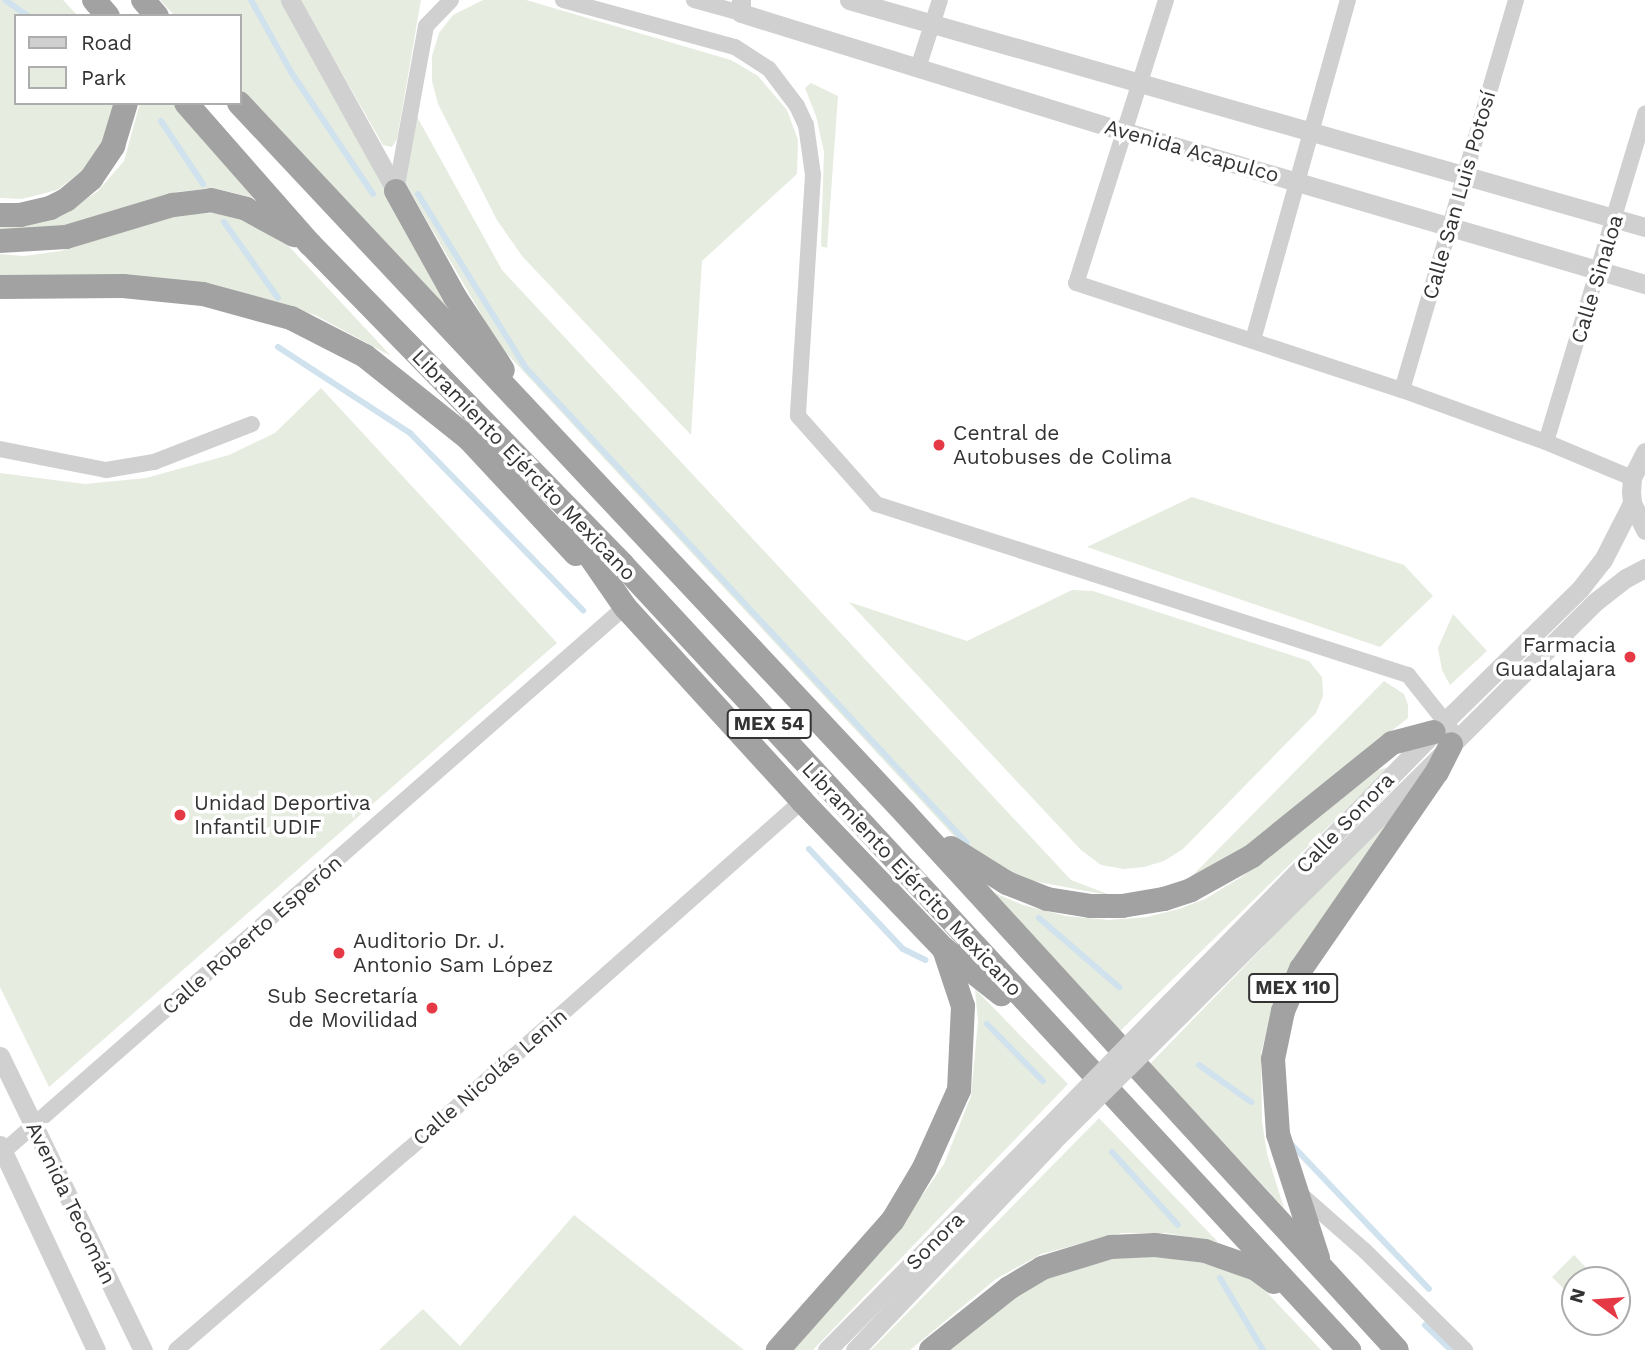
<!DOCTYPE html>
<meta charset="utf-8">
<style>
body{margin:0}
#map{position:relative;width:1645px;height:1350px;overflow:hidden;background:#fff;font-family:"Work Sans",sans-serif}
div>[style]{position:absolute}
.green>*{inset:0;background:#e6ecdf}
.stream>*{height:6px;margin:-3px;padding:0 3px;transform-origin:3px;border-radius:3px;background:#cfe2ee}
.minor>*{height:16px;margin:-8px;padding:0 8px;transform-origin:8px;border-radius:8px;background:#d0d0d0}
.tertiary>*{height:19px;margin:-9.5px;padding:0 9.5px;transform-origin:9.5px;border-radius:9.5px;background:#d0d0d0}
.trunk>*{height:24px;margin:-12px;padding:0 12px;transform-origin:12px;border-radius:12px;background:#a2a2a2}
.tertiary-bridge>*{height:19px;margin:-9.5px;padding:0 9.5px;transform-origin:9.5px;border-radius:9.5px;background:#d0d0d0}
.dots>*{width:19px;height:19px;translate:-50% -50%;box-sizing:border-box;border:4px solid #fff;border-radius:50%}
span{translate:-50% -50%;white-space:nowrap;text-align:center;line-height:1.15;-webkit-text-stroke:7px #fff;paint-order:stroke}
.shield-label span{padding:2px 5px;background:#fff;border:2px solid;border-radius:5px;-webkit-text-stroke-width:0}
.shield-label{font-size:19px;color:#333;font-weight:700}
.street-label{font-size:21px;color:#333}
.poi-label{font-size:21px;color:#333}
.left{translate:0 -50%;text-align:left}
.right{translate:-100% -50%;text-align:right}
.legend{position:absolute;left:14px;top:14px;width:228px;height:91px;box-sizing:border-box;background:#fff;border:2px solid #adadad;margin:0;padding:9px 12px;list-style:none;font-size:21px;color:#333}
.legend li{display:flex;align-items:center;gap:14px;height:35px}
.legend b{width:35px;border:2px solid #adadad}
.north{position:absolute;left:1561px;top:1266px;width:70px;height:70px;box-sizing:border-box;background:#fff;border:2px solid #adadad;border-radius:50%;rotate:286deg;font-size:19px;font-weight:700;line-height:28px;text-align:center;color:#333}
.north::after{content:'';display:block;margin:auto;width:24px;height:32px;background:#e63946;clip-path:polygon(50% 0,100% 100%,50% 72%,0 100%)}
</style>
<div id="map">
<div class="green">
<div style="clip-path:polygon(0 0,63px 0,78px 16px,16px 16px,16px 103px,115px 103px,106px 140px,85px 169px,57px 190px,22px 199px,0 198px)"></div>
<div style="clip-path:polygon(160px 0,282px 0,451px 313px,386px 249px,240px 88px,240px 16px,175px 16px)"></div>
<div style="clip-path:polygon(300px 0,421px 0,397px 139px,392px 147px,383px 145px)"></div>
<div style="clip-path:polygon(483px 0,526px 0,731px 60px,758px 76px,787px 110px,798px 140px,797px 174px,702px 261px,691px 435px,522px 256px,497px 220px,438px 104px,432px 81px,432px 56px,439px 33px,453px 15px)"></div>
<div style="clip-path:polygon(811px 83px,838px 96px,827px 248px,821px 246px,824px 152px,816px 116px,805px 88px)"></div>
<div style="clip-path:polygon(140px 103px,172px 103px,255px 198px,214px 188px,176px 192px,43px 232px,0 232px,0 223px,60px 215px,97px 192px,124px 161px)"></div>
<div style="clip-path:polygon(415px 113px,502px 270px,1071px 880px,1113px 896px,1033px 881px,996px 867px,964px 847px,499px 345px,404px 181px)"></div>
<div style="clip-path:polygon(226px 213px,284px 241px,391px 356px,315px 315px,273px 302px,0 278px,0 254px,24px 256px,61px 251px,170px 214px)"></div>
<div style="clip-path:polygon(321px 388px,557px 643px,49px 1087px,0 987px,0 473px,85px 484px,146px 478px,229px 455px,275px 433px)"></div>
<div style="clip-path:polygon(1192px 497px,1404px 565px,1433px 596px,1380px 647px,1087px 547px)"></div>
<div style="clip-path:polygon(1072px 590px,1093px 591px,1309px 661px,1322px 677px,1323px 696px,1316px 713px,1183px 849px,1164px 861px,1144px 867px,1124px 869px,1101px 865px,1081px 850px,849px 602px,967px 641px)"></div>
<div style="clip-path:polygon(1453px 614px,1487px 651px,1450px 685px,1442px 670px,1438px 648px)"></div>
<div style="clip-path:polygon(1384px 681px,1404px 694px,1408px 705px,1408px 718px,1226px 861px,1188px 880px)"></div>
<div style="clip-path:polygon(1389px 767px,1118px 1033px,990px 891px,1023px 905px,1066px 916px,1109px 920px,1147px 917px,1179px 909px,1205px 899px,1243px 876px,1378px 770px)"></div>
<div style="clip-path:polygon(1422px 783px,1269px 1021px,1261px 1053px,1262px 1121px,1267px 1154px,1284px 1208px,1150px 1064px)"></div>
<div style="clip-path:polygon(975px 989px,1068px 1084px,813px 1350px,794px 1350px,924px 1193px,944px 1164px,971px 1096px,978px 1021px)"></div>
<div style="clip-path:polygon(1099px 1118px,1218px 1242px,1166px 1233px,1122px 1233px,1041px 1254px,996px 1279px,910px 1350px,871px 1350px)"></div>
<div style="clip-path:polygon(574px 1215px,744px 1350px,379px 1350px,423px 1309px,460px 1346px)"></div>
<div style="clip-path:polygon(1574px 1255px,1595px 1277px,1592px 1280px,1575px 1280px,1574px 1299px,1552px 1277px)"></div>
<div style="clip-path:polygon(1152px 1257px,1187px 1259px,1225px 1269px,1258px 1283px,1321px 1350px,947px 1350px,995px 1308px,1043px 1279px,1117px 1258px)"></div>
</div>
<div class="stream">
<div style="left:5px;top:0;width:28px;rotate:35deg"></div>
<div style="left:251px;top:0;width:82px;rotate:60.9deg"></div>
<div style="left:291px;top:72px;width:147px;rotate:56.1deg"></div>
<div style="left:161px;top:121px;width:76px;rotate:56.3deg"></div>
<div style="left:418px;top:194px;width:205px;rotate:58.2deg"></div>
<div style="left:526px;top:368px;width:648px;rotate:47.13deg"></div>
<div style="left:224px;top:222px;width:93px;rotate:54.6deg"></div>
<div style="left:278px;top:347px;width:158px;rotate:33.1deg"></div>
<div style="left:410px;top:433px;width:248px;rotate:45.7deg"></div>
<div style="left:809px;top:849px;width:137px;rotate:46.8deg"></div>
<div style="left:903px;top:949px;width:25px;rotate:26deg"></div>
<div style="left:1039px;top:918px;width:106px;rotate:40.8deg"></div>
<div style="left:987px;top:1024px;width:80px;rotate:45.5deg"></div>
<div style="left:1199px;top:1065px;width:64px;rotate:35.4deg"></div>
<div style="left:1291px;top:1144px;width:200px;rotate:46.4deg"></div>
<div style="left:1112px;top:1152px;width:98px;rotate:47.9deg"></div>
<div style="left:1220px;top:1278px;width:84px;rotate:59.2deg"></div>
<div style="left:1425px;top:1325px;width:36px;rotate:44deg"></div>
</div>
<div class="minor">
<div style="left:563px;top:0;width:178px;rotate:15.3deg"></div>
<div style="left:735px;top:47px;width:40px;rotate:32.9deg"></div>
<div style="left:769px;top:69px;width:46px;rotate:52.9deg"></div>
<div style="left:797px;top:106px;width:21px;rotate:65deg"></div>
<div style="left:806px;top:125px;width:50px;rotate:82deg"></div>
<div style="left:813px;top:175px;width:241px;rotate:93.6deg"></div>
<div style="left:798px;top:416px;width:118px;rotate:48.4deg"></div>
<div style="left:876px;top:504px;width:559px;rotate:17.82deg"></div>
<div style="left:1408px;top:675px;width:69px;rotate:51.5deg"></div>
<div style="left:694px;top:0;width:49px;rotate:15.5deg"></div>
<div style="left:1166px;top:0;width:297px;rotate:107.6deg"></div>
<div style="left:1076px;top:283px;width:343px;rotate:18.2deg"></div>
<div style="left:1402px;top:390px;width:153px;rotate:19.9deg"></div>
<div style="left:1546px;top:442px;width:93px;rotate:22.7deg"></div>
<div style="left:918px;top:68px;width:71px;rotate:-72.1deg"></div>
<div style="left:396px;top:191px;width:168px;rotate:-79.7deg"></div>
<div style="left:426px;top:26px;width:36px;rotate:-46deg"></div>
<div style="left:1253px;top:340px;width:353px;rotate:-74.4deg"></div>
<div style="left:1402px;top:390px;width:406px;rotate:-73.7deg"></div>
<div style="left:1546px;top:442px;width:343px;rotate:-73.2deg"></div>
<div style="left:0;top:449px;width:108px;rotate:11.2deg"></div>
<div style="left:106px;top:470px;width:49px;rotate:-9.5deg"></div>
<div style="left:154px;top:462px;width:105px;rotate:-21.2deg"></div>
<div style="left:3px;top:1152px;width:827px;rotate:-41.23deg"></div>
<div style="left:1298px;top:1192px;width:89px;rotate:41.4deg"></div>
<div style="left:1365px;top:1251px;width:141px;rotate:44.7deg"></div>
<div style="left:176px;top:1350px;width:306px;rotate:-40.8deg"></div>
<div style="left:408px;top:1150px;width:526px;rotate:-41.53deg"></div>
</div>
<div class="tertiary">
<div style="left:290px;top:0;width:218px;rotate:61deg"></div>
<div style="left:741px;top:0;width:13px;rotate:90deg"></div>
<div style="left:741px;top:13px;width:400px;rotate:17.2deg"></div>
<div style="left:1123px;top:131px;width:544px;rotate:16.34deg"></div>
<div style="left:849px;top:0;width:828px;rotate:15.92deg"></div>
<div style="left:1645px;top:452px;width:29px;rotate:117deg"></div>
<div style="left:1632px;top:478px;width:13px;rotate:94deg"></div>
<div style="left:1631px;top:491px;width:12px;rotate:85deg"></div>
<div style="left:1632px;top:503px;width:30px;rotate:64deg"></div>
<div style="left:1170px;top:1002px;width:378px;rotate:-45.6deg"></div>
<div style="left:1434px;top:732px;width:204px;rotate:-44.4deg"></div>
<div style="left:1580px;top:589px;width:37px;rotate:-52deg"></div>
<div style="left:1603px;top:560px;width:64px;rotate:-63deg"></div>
<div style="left:1181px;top:1014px;width:584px;rotate:-44.86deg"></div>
<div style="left:1595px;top:602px;width:39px;rotate:-38deg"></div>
<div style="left:1626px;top:578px;width:21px;rotate:-28deg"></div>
<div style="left:0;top:1056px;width:327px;rotate:64.1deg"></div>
<div style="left:0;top:1145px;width:226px;rotate:64.9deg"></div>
<div style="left:827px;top:1350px;width:307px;rotate:-45.3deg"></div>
<div style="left:855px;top:1350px;width:288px;rotate:-46.5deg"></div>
</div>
<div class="trunk">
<div style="left:94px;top:0;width:21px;rotate:49deg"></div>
<div style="left:143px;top:0;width:21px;rotate:49deg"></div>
<div style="left:186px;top:103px;width:188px;rotate:48.7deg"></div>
<div style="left:310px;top:244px;width:447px;rotate:45.7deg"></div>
<div style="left:622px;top:564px;width:1071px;rotate:47.23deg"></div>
<div style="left:239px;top:103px;width:973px;rotate:46.83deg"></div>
<div style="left:905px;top:813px;width:728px;rotate:47.5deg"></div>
<div style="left:396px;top:191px;width:121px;rotate:60.9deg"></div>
<div style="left:455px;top:297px;width:87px;rotate:56.7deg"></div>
<div style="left:0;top:215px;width:20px"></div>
<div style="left:20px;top:215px;width:31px;rotate:-13deg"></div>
<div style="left:50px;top:208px;width:18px;rotate:-27deg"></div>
<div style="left:66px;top:200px;width:33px;rotate:-40deg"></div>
<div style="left:91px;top:179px;width:40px;rotate:-56deg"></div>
<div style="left:113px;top:146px;width:45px;rotate:-73.2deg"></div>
<div style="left:0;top:241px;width:66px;rotate:-3.5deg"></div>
<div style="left:66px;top:237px;width:112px;rotate:-16.7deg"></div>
<div style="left:173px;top:205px;width:38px;rotate:-7deg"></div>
<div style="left:211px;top:200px;width:36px;rotate:14deg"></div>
<div style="left:246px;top:209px;width:55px;rotate:28.4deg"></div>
<div style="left:0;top:287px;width:123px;rotate:-0.5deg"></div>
<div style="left:123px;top:286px;width:80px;rotate:5.7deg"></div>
<div style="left:203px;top:294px;width:91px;rotate:15.3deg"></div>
<div style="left:291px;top:318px;width:83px;rotate:27.2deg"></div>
<div style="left:365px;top:356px;width:133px;rotate:38.6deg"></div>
<div style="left:469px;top:439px;width:157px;rotate:47.1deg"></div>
<div style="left:571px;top:529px;width:95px;rotate:55.3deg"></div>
<div style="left:625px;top:607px;width:263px;rotate:47.6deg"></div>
<div style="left:802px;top:801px;width:205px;rotate:46.2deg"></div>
<div style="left:944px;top:949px;width:60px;rotate:71.6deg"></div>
<div style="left:963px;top:1006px;width:84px;rotate:92.7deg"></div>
<div style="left:959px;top:1090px;width:85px;rotate:114.2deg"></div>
<div style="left:924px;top:1168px;width:61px;rotate:120.8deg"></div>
<div style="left:893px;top:1220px;width:174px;rotate:131.5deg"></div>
<div style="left:951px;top:848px;width:66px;rotate:32deg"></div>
<div style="left:1007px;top:883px;width:43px;rotate:21.8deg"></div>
<div style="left:1047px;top:899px;width:45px;rotate:9deg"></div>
<div style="left:1091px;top:906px;width:31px"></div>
<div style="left:1122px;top:906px;width:43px;rotate:-9.5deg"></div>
<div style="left:1164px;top:899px;width:28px;rotate:-18deg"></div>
<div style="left:1191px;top:890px;width:70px;rotate:-29.1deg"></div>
<div style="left:1252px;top:856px;width:180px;rotate:-38.9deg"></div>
<div style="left:1392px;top:743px;width:43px;rotate:-14.7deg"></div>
<div style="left:944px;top:949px;width:73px;rotate:38.3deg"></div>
<div style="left:1318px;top:1258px;width:130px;rotate:-107.9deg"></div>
<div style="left:1278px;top:1134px;width:75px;rotate:-93.8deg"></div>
<div style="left:1273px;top:1059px;width:49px;rotate:-78.2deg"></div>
<div style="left:1283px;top:1011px;width:46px;rotate:-66.8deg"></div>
<div style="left:1301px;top:969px;width:239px;rotate:-55.4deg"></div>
<div style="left:1437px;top:772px;width:31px;rotate:-63deg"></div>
<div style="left:931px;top:1350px;width:100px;rotate:-38.5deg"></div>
<div style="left:1009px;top:1288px;width:39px;rotate:-31deg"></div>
<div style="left:1042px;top:1268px;width:72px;rotate:-16.9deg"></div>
<div style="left:1111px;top:1247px;width:44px;rotate:-2.6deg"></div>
<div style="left:1155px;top:1245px;width:50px;rotate:6.8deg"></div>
<div style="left:1205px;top:1251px;width:54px;rotate:19.4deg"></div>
<div style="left:1256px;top:1269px;width:22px;rotate:36deg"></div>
</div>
<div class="tertiary-bridge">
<div style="left:1043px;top:1132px;width:182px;rotate:-45.7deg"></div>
<div style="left:1053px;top:1141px;width:180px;rotate:-44.8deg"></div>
</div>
<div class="dots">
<div style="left:939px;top:445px;background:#e63946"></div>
<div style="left:1630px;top:657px;background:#e63946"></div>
<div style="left:180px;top:815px;background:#e63946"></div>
<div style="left:339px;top:953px;background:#e63946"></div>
<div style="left:432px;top:1008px;background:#e63946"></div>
</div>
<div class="shield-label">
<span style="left:769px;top:724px">MEX 54</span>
<span style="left:1293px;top:988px">MEX 110</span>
</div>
<div class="street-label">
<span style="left:1192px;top:151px;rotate:16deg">Avenida Acapulco</span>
<span style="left:1459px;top:195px;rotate:-74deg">Calle San Luis Potosí</span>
<span style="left:1597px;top:279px;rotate:-73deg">Calle Sinaloa</span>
<span style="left:524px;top:465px;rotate:46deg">Libramiento Ejército Mexicano</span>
<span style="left:1345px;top:823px;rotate:-46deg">Calle Sonora</span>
<span style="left:912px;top:879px;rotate:47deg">Libramiento Ejército Mexicano</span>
<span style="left:252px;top:935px;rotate:-41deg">Calle Roberto Esperón</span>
<span style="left:490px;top:1077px;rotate:-41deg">Calle Nicolás Lenin</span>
<span style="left:71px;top:1203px;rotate:64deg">Avenida Tecomán</span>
<span style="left:935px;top:1241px;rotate:-45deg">Sonora</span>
</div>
<div class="poi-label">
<span class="left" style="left:953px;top:445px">Central de<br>Autobuses de Colima</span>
<span class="right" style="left:1616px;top:657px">Farmacia<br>Guadalajara</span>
<span class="left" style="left:194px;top:815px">Unidad Deportiva<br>Infantil UDIF</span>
<span class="left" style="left:353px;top:953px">Auditorio Dr. J.<br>Antonio Sam López</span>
<span class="right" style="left:418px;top:1008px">Sub Secretaría<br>de Movilidad</span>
</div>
<ul class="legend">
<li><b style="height:9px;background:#d0d0d0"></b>Road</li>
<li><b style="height:19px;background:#e6ecdf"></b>Park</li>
</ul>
<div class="north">N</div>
</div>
